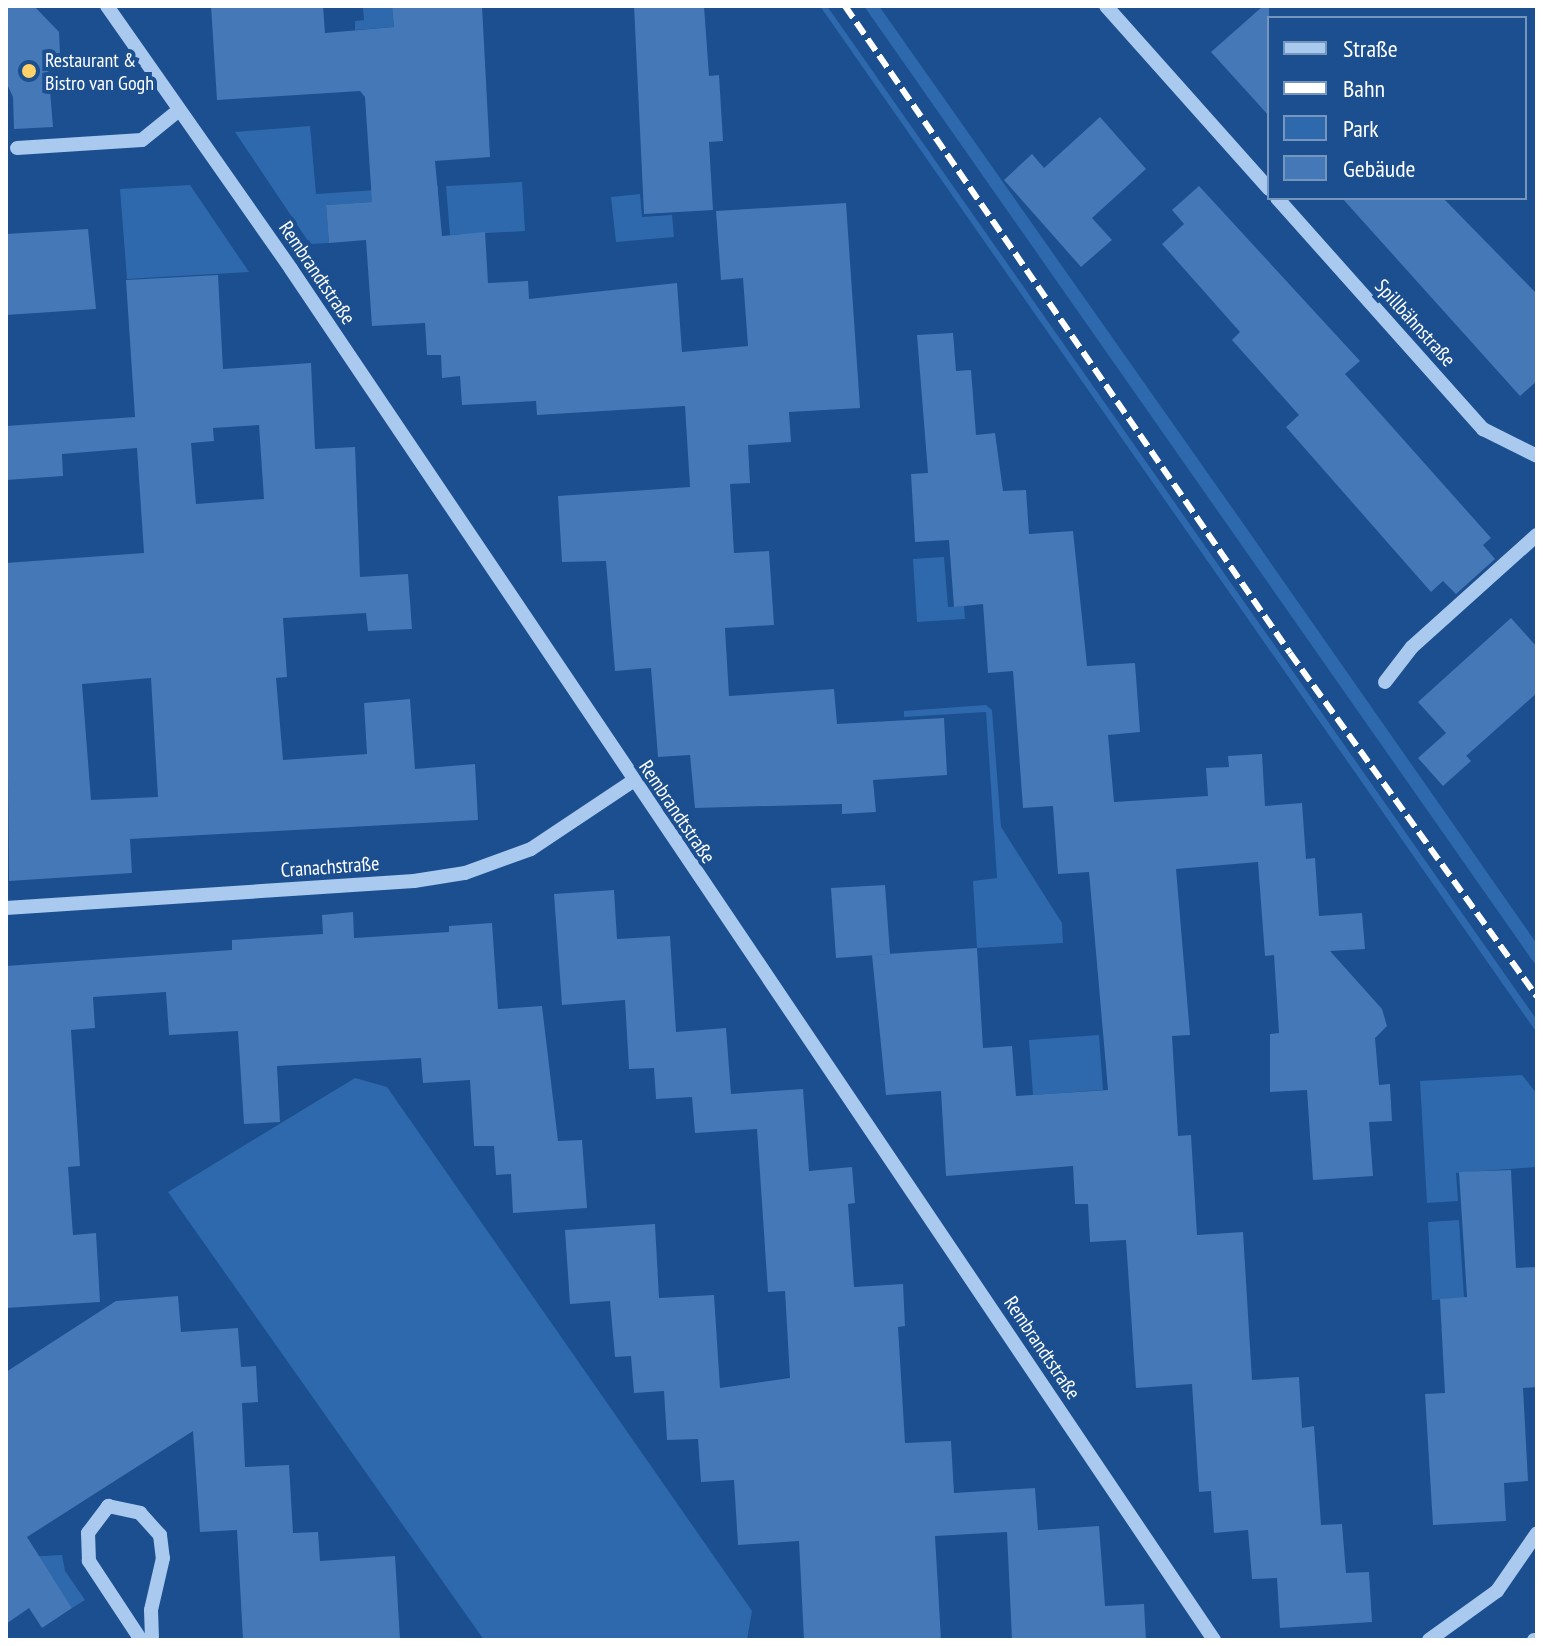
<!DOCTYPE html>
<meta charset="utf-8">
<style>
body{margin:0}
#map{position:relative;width:1543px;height:1646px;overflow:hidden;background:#1b4f8f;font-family:"PT Sans Narrow",sans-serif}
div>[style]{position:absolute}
.green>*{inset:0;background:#2e69ad}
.building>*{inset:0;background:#4478b7}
.minor>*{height:14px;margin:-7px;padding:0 7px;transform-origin:7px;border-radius:7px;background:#a9c9ee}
.rail>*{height:6px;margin-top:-3px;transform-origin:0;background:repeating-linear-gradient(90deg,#fff 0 14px,transparent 0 20px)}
.dots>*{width:22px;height:22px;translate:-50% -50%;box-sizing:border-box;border:4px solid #1b4f8f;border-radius:50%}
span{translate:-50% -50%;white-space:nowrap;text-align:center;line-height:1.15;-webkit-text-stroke:8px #1b4f8f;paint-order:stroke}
.poi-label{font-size:20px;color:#fff}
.left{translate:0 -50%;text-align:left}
.street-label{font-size:20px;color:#fff}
.frame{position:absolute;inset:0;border:8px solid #fff;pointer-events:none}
.legend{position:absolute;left:1267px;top:16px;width:260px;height:184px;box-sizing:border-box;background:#1b4f8f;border:2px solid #7695bc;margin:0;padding:10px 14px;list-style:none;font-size:24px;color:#fff}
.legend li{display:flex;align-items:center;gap:16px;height:40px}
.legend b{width:40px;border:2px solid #7695bc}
</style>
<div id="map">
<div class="green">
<div style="clip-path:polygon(392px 6px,394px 27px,355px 30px,355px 21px,364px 20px,363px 8px)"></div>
<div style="clip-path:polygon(820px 6px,827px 6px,1527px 1006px,1537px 1020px,1537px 1033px)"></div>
<div style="clip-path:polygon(864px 6px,879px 6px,1247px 529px,1537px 944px,1537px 967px)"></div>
<div style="clip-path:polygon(310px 126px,316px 194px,438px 186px,438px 198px,326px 205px,329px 243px,310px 244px,235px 132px)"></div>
<div style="clip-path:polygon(522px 182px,525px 231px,450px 235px,446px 186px)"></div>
<div style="clip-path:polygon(190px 185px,249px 272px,127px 279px,120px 189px)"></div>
<div style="clip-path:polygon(640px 194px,642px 217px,672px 215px,674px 237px,616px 242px,611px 197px)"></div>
<div style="clip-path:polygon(944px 557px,948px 607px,964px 606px,965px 619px,917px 622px,913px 559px)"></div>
<div style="clip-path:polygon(986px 705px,992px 710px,1001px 827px,1062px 923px,1063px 943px,977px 948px,973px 881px,997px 878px,986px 712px,904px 717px,904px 711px)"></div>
<div style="clip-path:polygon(1099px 1035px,1103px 1090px,1033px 1095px,1029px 1040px)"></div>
<div style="clip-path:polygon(1522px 1075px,1537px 1094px,1537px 1167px,1456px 1173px,1458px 1201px,1427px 1203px,1420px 1081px)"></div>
<div style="clip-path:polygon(355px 1078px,387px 1087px,752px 1611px,747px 1640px,484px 1640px,168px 1192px)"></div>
<div style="clip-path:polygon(1459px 1220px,1464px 1298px,1432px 1300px,1428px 1222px)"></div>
<div style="clip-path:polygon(62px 1555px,65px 1571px,85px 1600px,72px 1608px,53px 1578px,6px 1558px)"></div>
</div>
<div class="building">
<div style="clip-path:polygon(6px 6px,34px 6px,59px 32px,60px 53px,48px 66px,53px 127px,14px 129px,13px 97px,6px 82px)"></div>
<div style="clip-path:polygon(211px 6px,323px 6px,325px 33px,394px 27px,392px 6px,482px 6px,490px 157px,435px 161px,442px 236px,485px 232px,488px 283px,528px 281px,529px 299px,677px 283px,682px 352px,748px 346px,743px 278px,721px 280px,716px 211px,846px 203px,860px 408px,789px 412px,791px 442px,748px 445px,750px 483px,730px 484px,734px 553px,769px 551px,774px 625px,725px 628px,729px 696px,834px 689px,837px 724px,944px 718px,947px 775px,873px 780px,876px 812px,842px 814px,842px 804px,695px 808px,690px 755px,658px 757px,651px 668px,615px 671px,606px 561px,562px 562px,558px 496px,690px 487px,685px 406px,537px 415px,536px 401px,462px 405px,460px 376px,442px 378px,441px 355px,427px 355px,425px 323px,372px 326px,366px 240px,329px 243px,326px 205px,372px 202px,365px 97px,360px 91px,217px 100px)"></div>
<div style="clip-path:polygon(634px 6px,704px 6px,709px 76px,719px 75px,723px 141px,709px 142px,713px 210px,644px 214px)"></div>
<div style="clip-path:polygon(1263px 6px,1269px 6px,1269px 116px,1211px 52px)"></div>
<div style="clip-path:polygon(1100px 117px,1146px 169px,1092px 218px,1112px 240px,1081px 267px,1004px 180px,1032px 154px,1044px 168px)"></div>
<div style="clip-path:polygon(1199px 186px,1360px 361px,1345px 374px,1491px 538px,1483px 545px,1495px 559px,1456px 594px,1443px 581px,1431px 592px,1286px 427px,1299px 415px,1232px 340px,1240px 332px,1162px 244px,1184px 224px,1172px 210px)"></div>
<div style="clip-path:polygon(1342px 198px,1443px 198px,1537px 294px,1537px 381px,1520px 396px)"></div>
<div style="clip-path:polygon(88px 229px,96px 309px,6px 315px,6px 234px)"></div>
<div style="clip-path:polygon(evenodd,218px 275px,223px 369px,311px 363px,315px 449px,355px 447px,360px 577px,408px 574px,412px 629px,368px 631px,366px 613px,283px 618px,287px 677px,276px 678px,283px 760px,367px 754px,364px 703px,410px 699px,415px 769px,475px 764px,478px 820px,130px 839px,132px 873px,9px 881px,6px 563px,144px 553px,137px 448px,62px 454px,63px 476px,6px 480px,6px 426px,135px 417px,126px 280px,218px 275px,259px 425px,264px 499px,196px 504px,191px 443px,214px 441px,213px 428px,259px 425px,218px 275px,151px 678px,158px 797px,91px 800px,82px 684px,151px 678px)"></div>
<div style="clip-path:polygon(953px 333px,956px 371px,971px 370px,976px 435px,995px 433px,1003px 491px,1026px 490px,1029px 534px,1073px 531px,1087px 666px,1135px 663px,1140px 732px,1108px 735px,1114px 802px,1208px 796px,1206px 768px,1229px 767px,1228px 756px,1262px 754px,1265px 806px,1302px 803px,1306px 859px,1315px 858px,1319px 916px,1362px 913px,1365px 949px,1330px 951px,1382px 1009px,1387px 1026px,1375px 1038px,1379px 1085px,1390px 1084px,1392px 1121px,1369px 1122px,1373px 1176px,1313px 1180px,1307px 1090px,1270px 1092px,1270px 1034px,1279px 1033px,1274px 955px,1265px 956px,1258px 862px,1176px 869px,1190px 1035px,1172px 1036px,1178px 1136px,1191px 1135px,1197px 1235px,1243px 1232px,1252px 1380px,1299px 1377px,1302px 1428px,1314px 1426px,1321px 1525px,1342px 1524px,1346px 1573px,1369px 1572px,1372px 1622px,1280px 1628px,1277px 1578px,1252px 1579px,1248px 1530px,1214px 1533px,1211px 1491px,1199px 1492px,1192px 1384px,1136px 1388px,1126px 1240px,1090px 1242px,1088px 1204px,1075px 1204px,1073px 1166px,946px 1176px,941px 1091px,886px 1095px,872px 955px,977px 948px,983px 1048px,1012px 1046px,1016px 1096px,1108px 1090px,1089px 872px,1058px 874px,1053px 806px,1023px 808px,1013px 671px,988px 673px,983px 604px,954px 607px,949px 540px,915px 542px,911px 474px,928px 473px,917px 335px)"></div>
<div style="clip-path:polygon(1511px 618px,1537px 647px,1537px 693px,1466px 756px,1455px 743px,1471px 761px,1443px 786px,1418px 758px,1446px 733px,1418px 702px)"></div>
<div style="clip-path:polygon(885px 885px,890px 954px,836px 958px,831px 888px)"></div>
<div style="clip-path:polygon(614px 890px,617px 939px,670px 936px,676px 1032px,726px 1028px,731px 1094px,803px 1089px,809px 1171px,852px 1167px,855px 1203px,848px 1204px,854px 1287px,903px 1284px,905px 1326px,898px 1327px,905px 1443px,951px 1441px,954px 1493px,1035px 1488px,1038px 1530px,1099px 1526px,1105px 1606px,1144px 1604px,1146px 1640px,1012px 1640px,1007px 1532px,935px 1536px,941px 1640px,804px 1640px,799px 1541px,738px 1545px,734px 1480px,701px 1482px,698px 1439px,667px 1440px,664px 1391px,634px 1393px,631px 1356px,615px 1357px,610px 1301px,570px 1304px,565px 1230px,655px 1224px,659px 1298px,714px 1295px,720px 1388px,790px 1378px,785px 1291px,768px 1292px,757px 1129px,695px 1133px,692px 1097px,656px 1099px,654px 1068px,629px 1069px,625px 1000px,562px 1005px,554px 894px)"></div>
<div style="clip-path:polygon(353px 912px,354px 938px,449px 932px,449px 926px,492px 923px,498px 1009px,542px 1006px,558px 1141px,582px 1140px,587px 1208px,513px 1213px,511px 1174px,496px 1175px,494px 1146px,474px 1146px,470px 1080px,423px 1083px,421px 1058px,277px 1066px,280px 1122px,244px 1124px,238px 1031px,169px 1035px,166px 992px,93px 997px,95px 1028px,71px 1030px,80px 1166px,68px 1167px,73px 1235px,96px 1233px,100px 1302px,6px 1308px,6px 966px,232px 950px,232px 940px,323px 934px,322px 915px)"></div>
<div style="clip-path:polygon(1511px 1170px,1516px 1268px,1537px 1267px,1537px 1387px,1523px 1388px,1528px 1481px,1504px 1483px,1506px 1521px,1433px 1525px,1425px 1394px,1445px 1393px,1440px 1299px,1467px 1297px,1459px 1172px)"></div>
<div style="clip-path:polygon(178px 1296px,181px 1332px,238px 1328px,241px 1367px,256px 1366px,258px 1402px,242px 1403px,245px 1467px,289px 1465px,293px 1533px,318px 1532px,320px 1561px,395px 1556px,400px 1640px,243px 1640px,237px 1530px,200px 1532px,193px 1431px,27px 1537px,72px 1608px,42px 1628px,29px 1608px,6px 1624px,6px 1372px,116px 1301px)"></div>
</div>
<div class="minor">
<div style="left:107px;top:6px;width:321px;rotate:55deg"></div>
<div style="left:291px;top:269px;width:1653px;rotate:56.05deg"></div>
<div style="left:1106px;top:6px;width:245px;rotate:48.3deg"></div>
<div style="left:17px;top:148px;width:125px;rotate:-3.7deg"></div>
<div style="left:142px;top:140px;width:48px;rotate:-39deg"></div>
<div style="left:1277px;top:198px;width:310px;rotate:48.3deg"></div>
<div style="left:1483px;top:429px;width:60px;rotate:26.6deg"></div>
<div style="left:1385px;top:682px;width:44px;rotate:-52.4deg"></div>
<div style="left:1412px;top:647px;width:168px;rotate:-41.9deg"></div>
<div style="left:6px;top:908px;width:409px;rotate:-3.8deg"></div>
<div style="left:414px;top:881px;width:52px;rotate:-8.9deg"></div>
<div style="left:465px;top:873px;width:70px;rotate:-20deg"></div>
<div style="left:531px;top:849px;width:123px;rotate:-33.7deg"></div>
<div style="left:141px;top:1640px;width:95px;rotate:-123.4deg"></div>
<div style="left:89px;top:1561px;width:28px;rotate:-92deg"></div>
<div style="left:88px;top:1533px;width:34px;rotate:-53deg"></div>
<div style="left:108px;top:1506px;width:33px;rotate:12deg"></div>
<div style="left:140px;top:1513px;width:30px;rotate:48deg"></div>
<div style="left:160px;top:1535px;width:23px;rotate:83deg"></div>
<div style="left:163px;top:1558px;width:53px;rotate:103deg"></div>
<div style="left:151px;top:1610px;width:30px;rotate:88deg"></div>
<div style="left:1429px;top:1640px;width:84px;rotate:-35.8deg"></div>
<div style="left:1497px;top:1591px;width:70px;rotate:-55.4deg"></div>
<div style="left:1534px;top:1640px;width:3px"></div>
</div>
<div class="rail">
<div style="left:845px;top:6px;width:785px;rotate:55.48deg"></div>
<div style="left:1290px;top:653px;width:423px;rotate:54.3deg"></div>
</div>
<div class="dots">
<div style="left:29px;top:71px;background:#ffd166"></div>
</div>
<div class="poi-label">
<span class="left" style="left:45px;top:72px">Restaurant &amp;<br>Bistro van Gogh</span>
</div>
<div class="street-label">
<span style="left:317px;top:273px;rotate:56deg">Rembrandtstraße</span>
<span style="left:1415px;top:323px;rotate:48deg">Spillbähnstraße</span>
<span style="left:677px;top:812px;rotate:56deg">Rembrandtstraße</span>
<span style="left:330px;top:867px;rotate:-4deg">Cranachstraße</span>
<span style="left:1042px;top:1348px;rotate:56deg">Rembrandtstraße</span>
</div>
<div class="frame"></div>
<ul class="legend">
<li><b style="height:10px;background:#a9c9ee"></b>Straße</li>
<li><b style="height:10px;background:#fff"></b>Bahn</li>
<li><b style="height:22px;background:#2e69ad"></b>Park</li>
<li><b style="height:22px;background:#4478b7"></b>Gebäude</li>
</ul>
</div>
